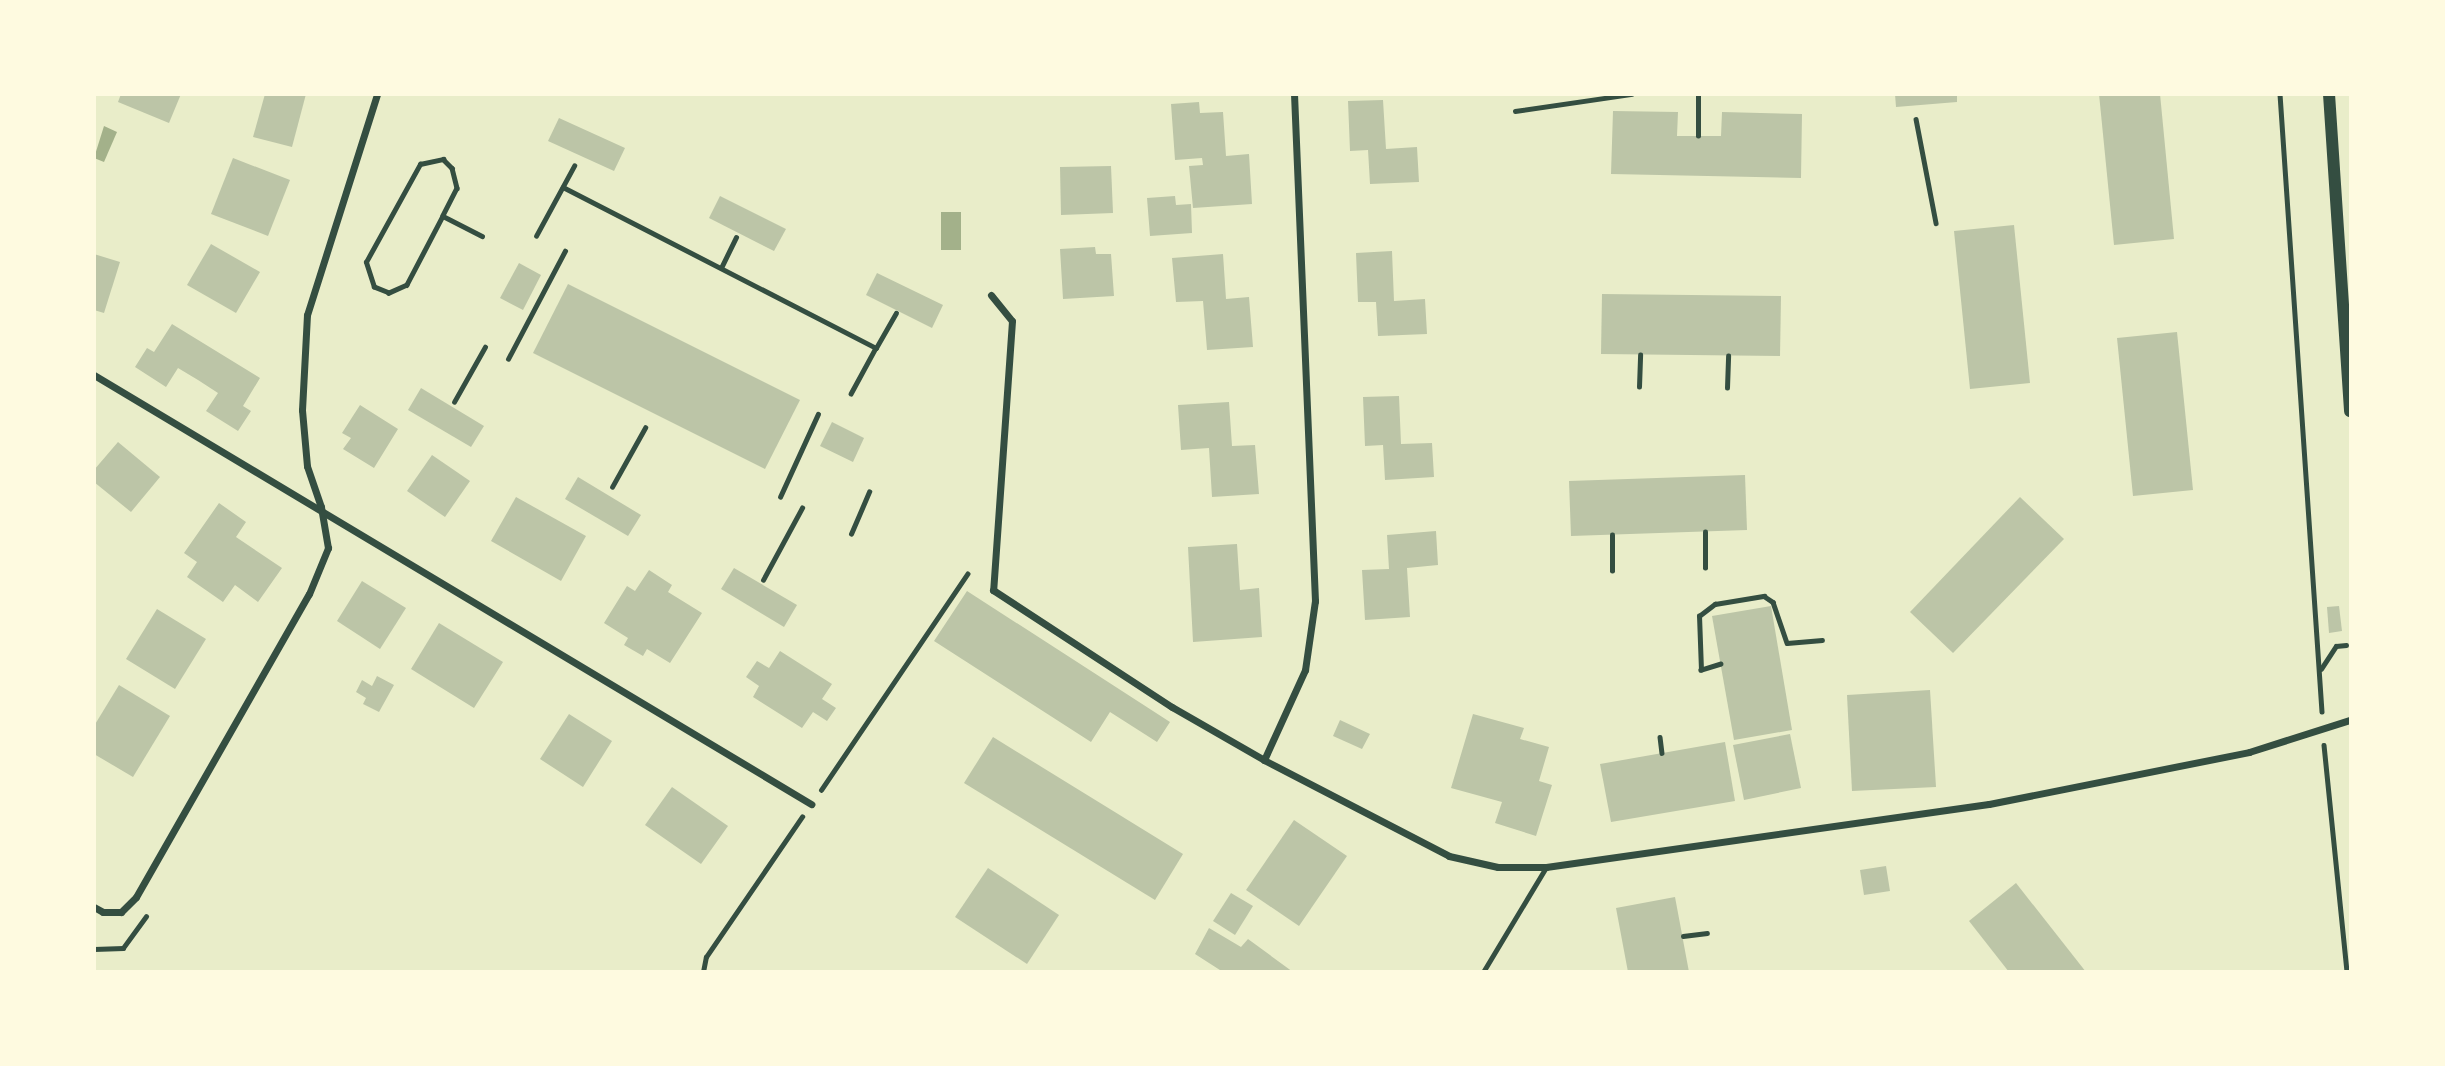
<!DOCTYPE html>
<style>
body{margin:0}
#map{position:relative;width:2445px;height:1066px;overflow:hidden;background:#e9edc9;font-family:Merriweather,serif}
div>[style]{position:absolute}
.water>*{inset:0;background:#a3b18a}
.building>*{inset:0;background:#bcc5a7}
.path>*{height:4.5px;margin:-2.25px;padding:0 2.25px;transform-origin:2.25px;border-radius:2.25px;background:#344e41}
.service>*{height:5px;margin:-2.5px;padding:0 2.5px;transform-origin:2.5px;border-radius:2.5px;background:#344e41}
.minor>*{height:7px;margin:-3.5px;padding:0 3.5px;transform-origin:3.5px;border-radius:3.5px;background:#344e41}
.tertiary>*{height:12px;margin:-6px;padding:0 6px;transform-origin:6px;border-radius:6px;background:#344e41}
span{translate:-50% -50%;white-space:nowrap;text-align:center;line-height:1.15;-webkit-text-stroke:7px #fefae0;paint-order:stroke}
.frame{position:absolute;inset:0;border:96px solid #fefae0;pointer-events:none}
</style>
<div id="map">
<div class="water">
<div style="clip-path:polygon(104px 126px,117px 132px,104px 162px,94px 158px)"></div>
<div style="clip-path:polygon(941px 212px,961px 212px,961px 250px,941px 250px)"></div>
</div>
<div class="building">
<div style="clip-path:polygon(121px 94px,181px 94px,169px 123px,118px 102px)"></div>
<div style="clip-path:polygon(265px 94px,306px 94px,292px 147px,253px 137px)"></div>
<div style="clip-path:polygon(1895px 94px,1957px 94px,1957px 102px,1896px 107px)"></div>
<div style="clip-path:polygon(2099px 94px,2160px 94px,2174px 239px,2114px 245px)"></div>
<div style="clip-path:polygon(1383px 100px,1386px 149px,1417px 147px,1419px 182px,1370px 184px,1368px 150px,1350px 151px,1348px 101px)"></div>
<div style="clip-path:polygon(1199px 102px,1200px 113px,1223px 112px,1226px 156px,1249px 154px,1252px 204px,1193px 208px,1189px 166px,1203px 165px,1202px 158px,1175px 160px,1171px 104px)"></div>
<div style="clip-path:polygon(1613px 111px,1678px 112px,1677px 136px,1721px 136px,1722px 112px,1802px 114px,1801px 178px,1611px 174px)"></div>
<div style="clip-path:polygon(559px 118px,625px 148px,614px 171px,548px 141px)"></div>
<div style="clip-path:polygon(233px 158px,290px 180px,268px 236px,211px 214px)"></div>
<div style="clip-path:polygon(1111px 166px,1113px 213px,1061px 215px,1060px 167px)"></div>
<div style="clip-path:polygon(720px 196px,786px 229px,774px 251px,709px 218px)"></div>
<div style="clip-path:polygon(1175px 196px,1176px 205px,1191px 204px,1192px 233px,1150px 236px,1147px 198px)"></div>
<div style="clip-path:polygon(2014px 225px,2030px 383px,1970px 389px,1954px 231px)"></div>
<div style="clip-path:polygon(211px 244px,260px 272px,236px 313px,187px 285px)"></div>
<div style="clip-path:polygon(1095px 247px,1096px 254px,1111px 254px,1114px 296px,1063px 299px,1060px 249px)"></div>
<div style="clip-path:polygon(1392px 251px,1394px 301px,1425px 299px,1427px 334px,1378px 336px,1376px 302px,1358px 302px,1356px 253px)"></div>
<div style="clip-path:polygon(94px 254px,120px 262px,104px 313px,94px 310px)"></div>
<div style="clip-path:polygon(1223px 254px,1226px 299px,1249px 297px,1253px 347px,1207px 350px,1203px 301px,1176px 302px,1172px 258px)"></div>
<div style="clip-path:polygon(519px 263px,541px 275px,523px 310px,500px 298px)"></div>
<div style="clip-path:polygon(877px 273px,943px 305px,932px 328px,866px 295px)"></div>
<div style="clip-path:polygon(568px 284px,800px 400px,765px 469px,533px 353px)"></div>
<div style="clip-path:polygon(1602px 294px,1781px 296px,1780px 356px,1601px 354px)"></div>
<div style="clip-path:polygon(172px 324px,260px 378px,243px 406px,251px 411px,238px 431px,206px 411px,218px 393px,198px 380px,178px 368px,166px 387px,135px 367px,147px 348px,154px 352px)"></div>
<div style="clip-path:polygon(2177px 332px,2193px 490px,2133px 496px,2117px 338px)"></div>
<div style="clip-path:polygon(421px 388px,484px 426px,471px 447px,408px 410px)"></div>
<div style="clip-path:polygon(1399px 396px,1401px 444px,1432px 443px,1434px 477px,1385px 480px,1383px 445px,1365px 446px,1363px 397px)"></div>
<div style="clip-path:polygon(1229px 402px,1232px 446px,1255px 445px,1259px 494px,1212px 497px,1209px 448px,1181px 450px,1178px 405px)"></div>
<div style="clip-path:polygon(360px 405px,398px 429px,374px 468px,343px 449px,351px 438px,342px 433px)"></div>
<div style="clip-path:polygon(832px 422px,864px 438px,853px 462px,820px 446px)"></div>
<div style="clip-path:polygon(118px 442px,160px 477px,131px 512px,94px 482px,94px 470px)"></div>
<div style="clip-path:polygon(432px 455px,470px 481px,445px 517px,407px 491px)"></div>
<div style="clip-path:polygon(1745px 475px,1747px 530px,1571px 536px,1569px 481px)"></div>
<div style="clip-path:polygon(578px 477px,641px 515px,628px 536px,565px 499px)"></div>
<div style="clip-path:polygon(516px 497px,586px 536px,561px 581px,491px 541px)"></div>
<div style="clip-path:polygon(2020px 497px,2064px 539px,1953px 653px,1910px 612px)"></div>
<div style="clip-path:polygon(219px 503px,246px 522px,236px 537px,282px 568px,258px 602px,235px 585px,223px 602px,187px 577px,197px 562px,184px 553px)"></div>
<div style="clip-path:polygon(1436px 531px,1438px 565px,1407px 568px,1410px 617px,1365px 620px,1362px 570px,1389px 569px,1387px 535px)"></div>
<div style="clip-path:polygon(1237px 544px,1240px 590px,1259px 588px,1262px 637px,1193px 642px,1188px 547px)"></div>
<div style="clip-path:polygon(734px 568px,797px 605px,784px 627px,721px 589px)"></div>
<div style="clip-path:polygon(649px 570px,672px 585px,668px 592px,702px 613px,670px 663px,647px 649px,643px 656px,624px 645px,628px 638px,604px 623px,627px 586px,635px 591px)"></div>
<div style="clip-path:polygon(362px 581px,406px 608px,380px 649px,337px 621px)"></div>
<div style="clip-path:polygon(967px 591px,1170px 722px,1157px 742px,1110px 712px,1091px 742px,934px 641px)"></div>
<div style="clip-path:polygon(1771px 606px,1792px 730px,1734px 740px,1712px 616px)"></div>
<div style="clip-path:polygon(2339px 606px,2342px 631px,2329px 633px,2327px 607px)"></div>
<div style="clip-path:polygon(157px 609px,206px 639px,175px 689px,126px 659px)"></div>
<div style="clip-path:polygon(439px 623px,503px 662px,474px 708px,411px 669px)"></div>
<div style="clip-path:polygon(780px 651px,832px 684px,822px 699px,836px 708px,827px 721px,813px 712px,802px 728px,753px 697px,759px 686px,746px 677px,757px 661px,769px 668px)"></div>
<div style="clip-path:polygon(377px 676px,394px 685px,379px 712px,363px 704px,366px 698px,356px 692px,362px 680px,372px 686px)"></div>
<div style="clip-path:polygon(119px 685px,170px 716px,133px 777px,94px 754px,94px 726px)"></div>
<div style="clip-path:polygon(1930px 690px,1936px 787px,1852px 791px,1847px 695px)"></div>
<div style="clip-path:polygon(569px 714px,612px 741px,583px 787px,540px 759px)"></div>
<div style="clip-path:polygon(1473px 714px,1524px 728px,1520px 739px,1549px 747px,1539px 781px,1552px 785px,1536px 836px,1495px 823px,1502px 802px,1451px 788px)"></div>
<div style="clip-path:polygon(1340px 720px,1370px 734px,1362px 749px,1333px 736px)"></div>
<div style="clip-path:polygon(1790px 734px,1801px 788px,1744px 800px,1733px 745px)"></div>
<div style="clip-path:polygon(993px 737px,1183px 854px,1155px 900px,964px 783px)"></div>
<div style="clip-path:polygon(1725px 742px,1735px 801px,1611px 822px,1600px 764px)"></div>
<div style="clip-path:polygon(672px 787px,728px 826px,701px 864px,645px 825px)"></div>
<div style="clip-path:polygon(1294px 820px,1347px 856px,1299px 926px,1246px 890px)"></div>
<div style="clip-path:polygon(1886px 866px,1890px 891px,1864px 895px,1860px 870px)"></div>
<div style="clip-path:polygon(988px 868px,1059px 915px,1027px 964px,955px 917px)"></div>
<div style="clip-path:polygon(2016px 883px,2086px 972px,2009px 972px,1969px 921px)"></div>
<div style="clip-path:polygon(1231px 893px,1253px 906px,1235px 935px,1213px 921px)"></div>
<div style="clip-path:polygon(1675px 897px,1689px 972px,1628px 972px,1616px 908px)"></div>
<div style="clip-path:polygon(1209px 928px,1241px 947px,1248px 939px,1293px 972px,1223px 972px,1195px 954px)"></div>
</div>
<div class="path">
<div style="left:2280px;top:94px;width:619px;rotate:86.11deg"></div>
<div style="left:1515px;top:111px;width:118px;rotate:-8.3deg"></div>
<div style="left:1916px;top:119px;width:106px;rotate:79.1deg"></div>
<div style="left:1698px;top:136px;width:42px;rotate:-90deg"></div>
<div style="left:563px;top:187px;width:352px;rotate:27.2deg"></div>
<div style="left:876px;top:348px;width:52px;rotate:118.5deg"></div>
<div style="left:443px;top:216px;width:78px;rotate:117.6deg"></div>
<div style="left:407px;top:285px;width:20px;rotate:156deg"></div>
<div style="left:389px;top:293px;width:16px;rotate:-158deg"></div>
<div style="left:374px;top:287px;width:26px;rotate:-108deg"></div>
<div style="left:366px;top:262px;width:112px;rotate:-61.1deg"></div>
<div style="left:420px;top:164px;width:24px;rotate:-12deg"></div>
<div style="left:443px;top:159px;width:13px;rotate:45deg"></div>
<div style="left:452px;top:168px;width:21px;rotate:76deg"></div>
<div style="left:457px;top:188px;width:31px;rotate:117deg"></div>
<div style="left:443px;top:216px;width:44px;rotate:27.1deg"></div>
<div style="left:536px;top:236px;width:80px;rotate:-61.5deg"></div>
<div style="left:721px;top:268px;width:34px;rotate:-64deg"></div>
<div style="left:876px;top:348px;width:40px;rotate:-60.3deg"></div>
<div style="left:508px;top:359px;width:122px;rotate:-62.2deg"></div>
<div style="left:1639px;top:387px;width:32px;rotate:-88deg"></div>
<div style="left:1727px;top:388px;width:32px;rotate:-88deg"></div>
<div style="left:454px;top:402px;width:63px;rotate:-60.6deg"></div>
<div style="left:612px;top:487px;width:68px;rotate:-60.8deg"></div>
<div style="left:780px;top:497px;width:91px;rotate:-65.4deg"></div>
<div style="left:851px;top:534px;width:46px;rotate:-66.8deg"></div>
<div style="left:1705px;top:568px;width:36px;rotate:-90deg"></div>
<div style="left:1612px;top:571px;width:36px;rotate:-90deg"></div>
<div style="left:763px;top:580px;width:82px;rotate:-61.6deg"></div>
<div style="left:1721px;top:664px;width:21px;rotate:163deg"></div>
<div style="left:1701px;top:670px;width:54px;rotate:-92.1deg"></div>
<div style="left:1699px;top:616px;width:20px;rotate:-37deg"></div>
<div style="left:1715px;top:604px;width:50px;rotate:-9.3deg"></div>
<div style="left:1764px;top:596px;width:11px;rotate:34deg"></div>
<div style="left:1773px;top:602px;width:43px;rotate:71.1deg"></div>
<div style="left:1787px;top:643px;width:35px;rotate:-5deg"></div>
<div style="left:2321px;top:669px;width:27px;rotate:-57deg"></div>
<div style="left:2336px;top:646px;width:10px;rotate:-6deg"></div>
<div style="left:1660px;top:737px;width:16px;rotate:83deg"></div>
<div style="left:2324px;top:745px;width:228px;rotate:84.2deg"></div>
<div style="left:821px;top:790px;width:261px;rotate:-55.9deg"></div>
<div style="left:1683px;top:936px;width:24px;rotate:-7deg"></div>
<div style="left:94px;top:949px;width:29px;rotate:-2deg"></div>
<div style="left:123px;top:948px;width:39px;rotate:-54deg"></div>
<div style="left:703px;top:972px;width:15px;rotate:-79deg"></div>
<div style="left:706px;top:957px;width:170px;rotate:-55.6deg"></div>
</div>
<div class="service">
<div style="left:1483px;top:972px;width:122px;rotate:-59deg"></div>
</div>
<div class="minor">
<div style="left:991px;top:295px;width:33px;rotate:51deg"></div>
<div style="left:1012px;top:321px;width:270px;rotate:94deg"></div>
<div style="left:993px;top:590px;width:214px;rotate:33.2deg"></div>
<div style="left:1172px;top:707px;width:106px;rotate:29.9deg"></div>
<div style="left:1264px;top:760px;width:208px;rotate:27.4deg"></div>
<div style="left:1449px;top:856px;width:50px;rotate:12.7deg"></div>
<div style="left:1498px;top:867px;width:48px"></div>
<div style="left:1546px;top:867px;width:447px;rotate:-8.1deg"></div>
<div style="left:1989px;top:804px;width:265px;rotate:-11.3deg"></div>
<div style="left:2249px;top:752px;width:106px;rotate:-17.6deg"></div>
<div style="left:94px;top:375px;width:836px;rotate:30.89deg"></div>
<div style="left:1264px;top:760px;width:99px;rotate:-65.5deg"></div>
<div style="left:1305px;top:670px;width:70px;rotate:-81.8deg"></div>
<div style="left:1315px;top:601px;width:507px;rotate:-92.37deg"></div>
<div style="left:94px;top:907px;width:10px;rotate:29deg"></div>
<div style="left:103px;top:912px;width:18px"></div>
<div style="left:121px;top:912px;width:21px;rotate:-45deg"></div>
<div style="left:136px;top:897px;width:349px;rotate:-60.3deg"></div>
<div style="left:309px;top:594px;width:50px;rotate:-67.6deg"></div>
<div style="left:328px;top:548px;width:42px;rotate:-99.7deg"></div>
<div style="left:321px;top:507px;width:43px;rotate:-108.9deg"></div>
<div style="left:307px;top:466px;width:56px;rotate:-95.1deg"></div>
<div style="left:302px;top:410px;width:95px;rotate:-87deg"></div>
<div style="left:307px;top:315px;width:232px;rotate:-72.4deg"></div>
</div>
<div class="tertiary">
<div style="left:2329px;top:94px;width:318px;rotate:86.2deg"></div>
</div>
<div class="frame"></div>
</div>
